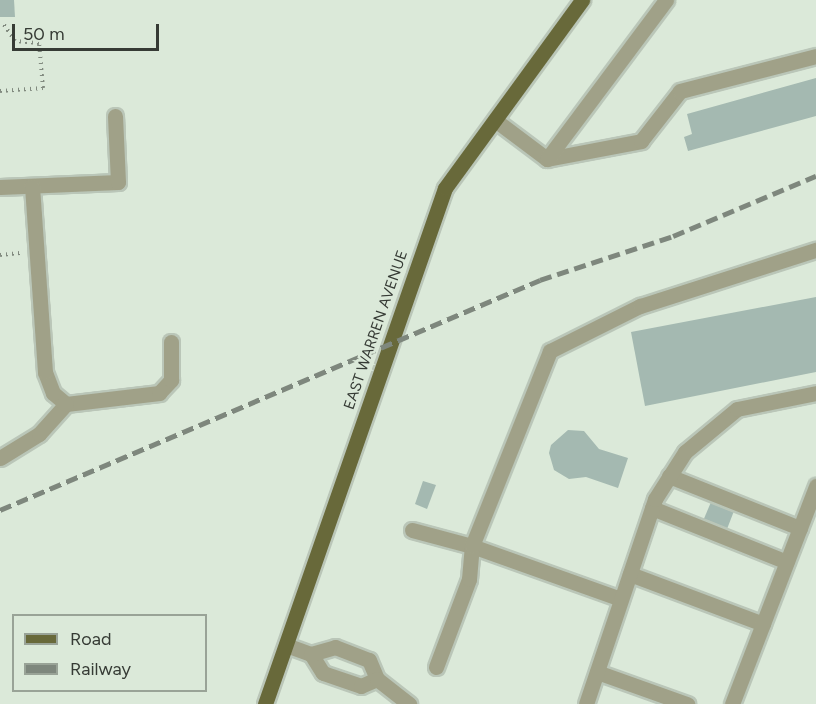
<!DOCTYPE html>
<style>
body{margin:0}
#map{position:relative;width:816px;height:704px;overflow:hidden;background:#dbe9d9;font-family:Figtree,sans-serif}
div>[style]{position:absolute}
.building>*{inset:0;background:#a4b9b1}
.path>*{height:4px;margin-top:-2px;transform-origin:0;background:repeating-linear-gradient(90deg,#818a7f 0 1.5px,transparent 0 6px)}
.roads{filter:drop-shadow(2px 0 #bac6b8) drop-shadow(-2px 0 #bac6b8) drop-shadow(0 2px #bac6b8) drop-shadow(0 -2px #bac6b8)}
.minor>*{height:15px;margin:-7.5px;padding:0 7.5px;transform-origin:7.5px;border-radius:7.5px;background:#a0a188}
.major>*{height:15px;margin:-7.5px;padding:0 7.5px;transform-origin:7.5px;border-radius:7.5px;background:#68693a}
.rail>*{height:4.5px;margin-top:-2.25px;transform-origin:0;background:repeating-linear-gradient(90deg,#7e877d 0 12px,transparent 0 18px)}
span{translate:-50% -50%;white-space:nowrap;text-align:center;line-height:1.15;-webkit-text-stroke:5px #dbe9d9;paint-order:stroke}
.street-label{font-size:15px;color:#363b35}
.legend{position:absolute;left:12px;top:614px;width:195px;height:78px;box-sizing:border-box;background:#dbe9d9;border:2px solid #99a397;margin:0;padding:8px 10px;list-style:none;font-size:18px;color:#363b35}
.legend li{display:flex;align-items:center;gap:12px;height:30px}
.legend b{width:30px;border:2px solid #99a397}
.scale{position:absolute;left:12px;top:24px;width:147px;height:27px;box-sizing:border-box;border:3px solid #363b35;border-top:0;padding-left:8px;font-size:18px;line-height:21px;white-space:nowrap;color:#363b35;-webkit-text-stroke:4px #dbe9d9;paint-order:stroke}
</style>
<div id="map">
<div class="building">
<div style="clip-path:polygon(0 0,14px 0,15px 17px,0 17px)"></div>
<div style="clip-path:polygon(816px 78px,816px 116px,688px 151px,684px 137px,692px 134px,687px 114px)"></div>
<div style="clip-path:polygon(816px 297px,816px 372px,645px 406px,631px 332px)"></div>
<div style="clip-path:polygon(568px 430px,584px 431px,599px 449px,628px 458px,618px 488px,586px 477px,569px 479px,554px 470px,549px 453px,551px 445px)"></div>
<div style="clip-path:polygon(423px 481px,436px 485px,427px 509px,415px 504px)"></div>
<div style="clip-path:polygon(711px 502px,734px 511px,727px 529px,703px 521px)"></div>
</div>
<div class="path">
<div style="left:0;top:91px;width:43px;rotate:-4deg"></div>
<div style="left:43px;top:88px;width:45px;rotate:-95.1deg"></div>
<div style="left:39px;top:43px;width:24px;rotate:-175deg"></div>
<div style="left:15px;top:41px;width:22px;rotate:-124deg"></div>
<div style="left:0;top:255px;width:20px;rotate:-6deg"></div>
</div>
<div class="roads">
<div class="minor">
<div style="left:495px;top:120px;width:65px;rotate:36.9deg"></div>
<div style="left:547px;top:159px;width:96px;rotate:-10.8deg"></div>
<div style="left:641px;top:141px;width:63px;rotate:-52deg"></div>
<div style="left:680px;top:91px;width:140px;rotate:-14.4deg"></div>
<div style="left:547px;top:159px;width:199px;rotate:-53.2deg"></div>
<div style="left:0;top:187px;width:118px;rotate:-2.4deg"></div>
<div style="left:118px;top:182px;width:66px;rotate:-92.6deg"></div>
<div style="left:66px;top:404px;width:94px;rotate:-6.7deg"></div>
<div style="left:159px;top:393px;width:18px;rotate:-47deg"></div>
<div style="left:171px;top:380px;width:38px;rotate:-90deg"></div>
<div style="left:0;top:458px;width:46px;rotate:-31.6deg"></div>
<div style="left:39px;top:434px;width:40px;rotate:-48deg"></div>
<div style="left:66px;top:404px;width:17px;rotate:-140deg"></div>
<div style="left:53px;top:393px;width:22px;rotate:-111deg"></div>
<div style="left:45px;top:372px;width:186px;rotate:-94deg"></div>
<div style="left:669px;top:476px;width:141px;rotate:21.7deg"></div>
<div style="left:652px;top:508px;width:145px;rotate:21.8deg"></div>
<div style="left:412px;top:530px;width:62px;rotate:14.9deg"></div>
<div style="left:472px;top:546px;width:158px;rotate:19.6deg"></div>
<div style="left:630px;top:574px;width:142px;rotate:20.6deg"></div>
<div style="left:286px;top:645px;width:27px;rotate:20deg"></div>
<div style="left:311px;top:654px;width:22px;rotate:58deg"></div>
<div style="left:323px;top:673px;width:40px;rotate:18.9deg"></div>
<div style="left:361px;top:686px;width:17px;rotate:-24deg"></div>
<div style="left:311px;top:654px;width:25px;rotate:-16deg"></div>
<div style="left:335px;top:647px;width:36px;rotate:21deg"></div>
<div style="left:369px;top:660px;width:21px;rotate:67deg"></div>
<div style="left:377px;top:679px;width:41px;rotate:38deg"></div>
<div style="left:436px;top:667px;width:94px;rotate:-69.4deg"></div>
<div style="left:469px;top:579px;width:33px;rotate:-85deg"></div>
<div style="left:472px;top:546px;width:210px;rotate:-68.2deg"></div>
<div style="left:550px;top:351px;width:101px;rotate:-26.6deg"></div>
<div style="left:640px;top:306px;width:185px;rotate:-17.7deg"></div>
<div style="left:597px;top:672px;width:96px;rotate:19.6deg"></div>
<div style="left:586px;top:704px;width:216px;rotate:-71.4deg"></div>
<div style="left:655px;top:499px;width:56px;rotate:-57.4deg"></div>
<div style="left:685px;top:452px;width:67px;rotate:-39.6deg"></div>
<div style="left:737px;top:409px;width:81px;rotate:-11.4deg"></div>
<div style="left:732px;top:704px;width:234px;rotate:-68.9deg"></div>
</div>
<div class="major">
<div style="left:265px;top:704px;width:546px;rotate:-70.77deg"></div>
<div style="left:445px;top:188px;width:233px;rotate:-53.9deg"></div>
</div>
</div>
<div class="rail">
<div style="left:0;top:510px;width:587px;rotate:-23.07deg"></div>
<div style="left:540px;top:280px;width:140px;rotate:-18.3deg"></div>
<div style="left:673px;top:236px;width:155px;rotate:-22.8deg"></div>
</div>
<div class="street-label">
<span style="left:376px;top:330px;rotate:-71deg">EAST WARREN AVENUE</span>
</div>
<ul class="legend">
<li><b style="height:8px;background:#68693a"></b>Road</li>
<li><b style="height:8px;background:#7e877d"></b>Railway</li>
</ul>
<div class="scale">50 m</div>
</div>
